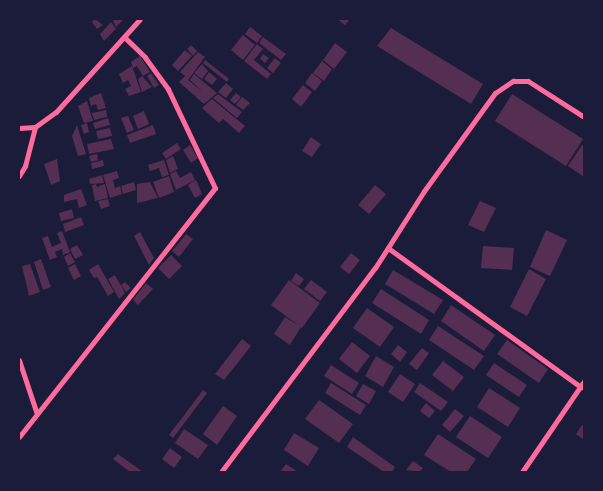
<!DOCTYPE html>
<style>
body{margin:0}
#map{position:relative;width:603px;height:491px;overflow:hidden;background:#1b1b3a;font-family:Jost,sans-serif}
div>[style]{position:absolute}
.building>*{inset:0;background:#542f53}
.minor>*{height:5px;margin:-2.5px;padding:0 2.5px;transform-origin:2.5px;border-radius:2.5px;background:#ff6b9d}
span{translate:-50% -50%;white-space:nowrap;text-align:center;line-height:1.15;-webkit-text-stroke:4px #1b1b3a;paint-order:stroke}
.frame{position:absolute;inset:0;border:20px solid #1b1b3a;pointer-events:none}
</style>
<div id="map">
<div class="building">
<div style="clip-path:polygon(95px 19px,103px 25px,97px 29px,92px 22px)"></div>
<div style="clip-path:polygon(116px 19px,124px 19px,116px 27px,113px 21px)"></div>
<div style="clip-path:polygon(337px 19px,350px 19px,345px 25px)"></div>
<div style="clip-path:polygon(111px 22px,116px 29px,104px 41px,100px 34px)"></div>
<div style="clip-path:polygon(250px 27px,262px 36px,257px 43px,245px 34px)"></div>
<div style="clip-path:polygon(391px 28px,483px 84px,471px 104px,377px 46px)"></div>
<div style="clip-path:polygon(243px 35px,255px 45px,243px 60px,231px 50px)"></div>
<div style="clip-path:polygon(263px 37px,286px 54px,281px 60px,259px 43px)"></div>
<div style="clip-path:polygon(335px 43px,347px 52px,334px 69px,323px 60px)"></div>
<div style="clip-path:polygon(257px 44px,263px 49px,254px 60px,271px 74px,267px 79px,244px 61px)"></div>
<div style="clip-path:polygon(191px 45px,197px 51px,193px 56px,187px 49px)"></div>
<div style="clip-path:polygon(185px 50px,192px 56px,178px 71px,172px 65px)"></div>
<div style="clip-path:polygon(198px 52px,205px 57px,188px 80px,203px 92px,190px 80px,194px 74px,217px 93px,204px 104px,179px 82px,185px 76px,180px 72px)"></div>
<div style="clip-path:polygon(263px 54px,269px 58px,265px 63px,260px 59px)"></div>
<div style="clip-path:polygon(140px 56px,150px 72px,143px 76px,137px 66px,133px 68px,131px 62px)"></div>
<div style="clip-path:polygon(275px 58px,281px 63px,273px 73px,267px 68px)"></div>
<div style="clip-path:polygon(205px 60px,229px 79px,227px 82px,203px 63px)"></div>
<div style="clip-path:polygon(322px 61px,332px 69px,324px 81px,313px 73px)"></div>
<div style="clip-path:polygon(202px 64px,208px 71px,202px 79px,194px 73px)"></div>
<div style="clip-path:polygon(132px 66px,141px 92px,129px 96px,125px 89px,131px 86px,128px 80px,123px 83px,119px 74px)"></div>
<div style="clip-path:polygon(209px 72px,217px 79px,212px 85px,204px 79px)"></div>
<div style="clip-path:polygon(151px 73px,159px 85px,154px 88px,147px 76px)"></div>
<div style="clip-path:polygon(312px 73px,322px 81px,315px 91px,305px 83px)"></div>
<div style="clip-path:polygon(142px 76px,152px 87px,142px 92px,138px 79px)"></div>
<div style="clip-path:polygon(226px 83px,233px 89px,226px 98px,218px 92px)"></div>
<div style="clip-path:polygon(303px 85px,312px 92px,301px 107px,292px 99px)"></div>
<div style="clip-path:polygon(101px 93px,106px 108px,98px 110px,96px 104px,91px 106px,89px 98px)"></div>
<div style="clip-path:polygon(236px 93px,241px 97px,235px 104px,230px 100px)"></div>
<div style="clip-path:polygon(218px 94px,242px 112px,237px 118px,213px 98px)"></div>
<div style="clip-path:polygon(512px 94px,583px 139px,566px 166px,495px 121px)"></div>
<div style="clip-path:polygon(242px 97px,250px 103px,243px 110px,236px 105px)"></div>
<div style="clip-path:polygon(212px 99px,245px 126px,239px 133px,223px 119px,219px 123px,202px 108px)"></div>
<div style="clip-path:polygon(87px 101px,93px 121px,84px 123px,78px 106px)"></div>
<div style="clip-path:polygon(106px 110px,107px 117px,94px 120px,92px 113px)"></div>
<div style="clip-path:polygon(144px 111px,149px 124px,138px 129px,133px 116px)"></div>
<div style="clip-path:polygon(128px 116px,134px 130px,127px 133px,121px 118px)"></div>
<div style="clip-path:polygon(108px 118px,110px 125px,95px 129px,93px 123px)"></div>
<div style="clip-path:polygon(87px 123px,89px 132px,84px 134px,81px 125px)"></div>
<div style="clip-path:polygon(77px 125px,86px 154px,78px 156px,72px 136px)"></div>
<div style="clip-path:polygon(153px 125px,156px 134px,130px 143px,127px 135px)"></div>
<div style="clip-path:polygon(110px 128px,112px 136px,98px 139px,96px 131px)"></div>
<div style="clip-path:polygon(311px 137px,321px 144px,312px 157px,302px 151px)"></div>
<div style="clip-path:polygon(111px 139px,114px 149px,89px 154px,87px 144px)"></div>
<div style="clip-path:polygon(177px 143px,181px 149px,166px 159px,162px 153px)"></div>
<div style="clip-path:polygon(190px 145px,198px 158px,191px 163px,183px 150px)"></div>
<div style="clip-path:polygon(582px 145px,584px 146px,584px 177px,568px 166px)"></div>
<div style="clip-path:polygon(97px 154px,98px 160px,91px 162px,89px 156px)"></div>
<div style="clip-path:polygon(173px 156px,178px 169px,170px 173px,166px 160px)"></div>
<div style="clip-path:polygon(57px 159px,60px 181px,51px 185px,44px 164px)"></div>
<div style="clip-path:polygon(103px 160px,104px 166px,92px 169px,91px 163px)"></div>
<div style="clip-path:polygon(164px 160px,169px 175px,162px 177px,159px 168px,150px 171px,148px 165px)"></div>
<div style="clip-path:polygon(117px 171px,119px 178px,113px 180px,115px 188px,120px 186px,122px 194px,110px 198px,103px 175px)"></div>
<div style="clip-path:polygon(176px 171px,180px 178px,191px 172px,195px 180px,176px 190px,170px 174px)"></div>
<div style="clip-path:polygon(102px 175px,104px 183px,90px 184px,89px 179px)"></div>
<div style="clip-path:polygon(169px 176px,174px 192px,159px 198px,153px 182px)"></div>
<div style="clip-path:polygon(196px 180px,202px 194px,195px 198px,188px 185px)"></div>
<div style="clip-path:polygon(134px 182px,136px 190px,123px 194px,121px 186px)"></div>
<div style="clip-path:polygon(150px 182px,158px 198px,137px 203px,137px 184px)"></div>
<div style="clip-path:polygon(96px 184px,97px 187px,105px 184px,108px 198px,95px 201px,92px 185px)"></div>
<div style="clip-path:polygon(375px 185px,386px 194px,369px 214px,358px 205px)"></div>
<div style="clip-path:polygon(81px 189px,87px 205px,79px 208px,77px 199px,64px 202px,64px 195px)"></div>
<div style="clip-path:polygon(108px 199px,110px 206px,101px 209px,98px 201px)"></div>
<div style="clip-path:polygon(480px 201px,496px 208px,484px 232px,468px 225px)"></div>
<div style="clip-path:polygon(72px 209px,74px 218px,61px 221px,59px 213px)"></div>
<div style="clip-path:polygon(81px 217px,84px 225px,65px 232px,63px 224px)"></div>
<div style="clip-path:polygon(546px 230px,567px 240px,550px 276px,530px 267px)"></div>
<div style="clip-path:polygon(62px 231px,70px 252px,63px 255px,62px 249px,55px 252px,57px 257px,50px 260px,42px 238px,48px 236px,52px 247px,61px 243px,57px 233px)"></div>
<div style="clip-path:polygon(140px 232px,154px 258px,149px 265px,134px 236px)"></div>
<div style="clip-path:polygon(186px 234px,193px 239px,179px 257px,172px 251px)"></div>
<div style="clip-path:polygon(77px 245px,83px 255px,75px 259px,70px 249px)"></div>
<div style="clip-path:polygon(483px 246px,514px 248px,512px 270px,481px 268px)"></div>
<div style="clip-path:polygon(70px 253px,75px 262px,68px 266px,64px 257px)"></div>
<div style="clip-path:polygon(351px 253px,360px 260px,349px 274px,340px 267px)"></div>
<div style="clip-path:polygon(171px 255px,182px 266px,169px 279px,158px 268px)"></div>
<div style="clip-path:polygon(41px 259px,51px 287px,43px 290px,34px 262px)"></div>
<div style="clip-path:polygon(30px 264px,40px 292px,29px 296px,22px 266px)"></div>
<div style="clip-path:polygon(75px 264px,81px 276px,74px 280px,68px 268px)"></div>
<div style="clip-path:polygon(98px 264px,114px 292px,108px 296px,97px 277px,94px 278px,89px 270px)"></div>
<div style="clip-path:polygon(529px 269px,546px 279px,527px 316px,510px 307px)"></div>
<div style="clip-path:polygon(393px 270px,443px 300px,434px 314px,385px 284px)"></div>
<div style="clip-path:polygon(296px 273px,304px 279px,299px 286px,291px 281px)"></div>
<div style="clip-path:polygon(115px 275px,125px 293px,119px 299px,108px 279px)"></div>
<div style="clip-path:polygon(289px 280px,320px 303px,302px 328px,271px 305px)"></div>
<div style="clip-path:polygon(311px 280px,327px 292px,320px 301px,304px 289px)"></div>
<div style="clip-path:polygon(125px 282px,131px 288px,126px 292px,121px 285px)"></div>
<div style="clip-path:polygon(146px 283px,153px 289px,138px 305px,133px 300px)"></div>
<div style="clip-path:polygon(381px 289px,429px 320px,421px 334px,372px 303px)"></div>
<div style="clip-path:polygon(451px 305px,495px 335px,484px 351px,441px 321px)"></div>
<div style="clip-path:polygon(367px 308px,394px 327px,380px 347px,353px 328px)"></div>
<div style="clip-path:polygon(285px 317px,301px 327px,290px 345px,274px 334px)"></div>
<div style="clip-path:polygon(438px 326px,484px 356px,474px 370px,429px 340px)"></div>
<div style="clip-path:polygon(242px 339px,251px 346px,224px 380px,215px 374px)"></div>
<div style="clip-path:polygon(507px 340px,548px 369px,539px 383px,497px 354px)"></div>
<div style="clip-path:polygon(352px 342px,370px 356px,357px 373px,339px 359px)"></div>
<div style="clip-path:polygon(398px 345px,407px 352px,400px 362px,391px 354px)"></div>
<div style="clip-path:polygon(422px 348px,429px 353px,417px 370px,409px 364px)"></div>
<div style="clip-path:polygon(376px 356px,394px 367px,383px 387px,365px 376px)"></div>
<div style="clip-path:polygon(443px 361px,464px 377px,453px 391px,432px 375px)"></div>
<div style="clip-path:polygon(494px 363px,527px 385px,519px 397px,486px 375px)"></div>
<div style="clip-path:polygon(331px 365px,359px 383px,352px 394px,324px 376px)"></div>
<div style="clip-path:polygon(400px 374px,415px 384px,403px 402px,388px 392px)"></div>
<div style="clip-path:polygon(331px 383px,366px 405px,360px 415px,325px 393px)"></div>
<div style="clip-path:polygon(420px 383px,448px 402px,441px 411px,414px 392px)"></div>
<div style="clip-path:polygon(363px 384px,376px 391px,369px 404px,356px 396px)"></div>
<div style="clip-path:polygon(489px 388px,520px 408px,508px 427px,477px 407px)"></div>
<div style="clip-path:polygon(203px 390px,207px 393px,173px 438px,169px 435px)"></div>
<div style="clip-path:polygon(319px 400px,353px 424px,339px 443px,305px 419px)"></div>
<div style="clip-path:polygon(426px 403px,435px 411px,429px 418px,420px 411px)"></div>
<div style="clip-path:polygon(223px 406px,237px 416px,217px 445px,203px 434px)"></div>
<div style="clip-path:polygon(455px 409px,464px 416px,450px 432px,442px 425px)"></div>
<div style="clip-path:polygon(470px 416px,502px 437px,488px 458px,456px 437px)"></div>
<div style="clip-path:polygon(582px 425px,584px 426px,584px 440px,576px 434px)"></div>
<div style="clip-path:polygon(184px 429px,208px 445px,198px 459px,175px 443px)"></div>
<div style="clip-path:polygon(294px 433px,319px 448px,308px 466px,284px 450px)"></div>
<div style="clip-path:polygon(438px 434px,476px 459px,467px 472px,451px 472px,424px 455px)"></div>
<div style="clip-path:polygon(353px 437px,395px 467px,392px 472px,384px 472px,347px 447px)"></div>
<div style="clip-path:polygon(170px 448px,182px 457px,174px 468px,162px 459px)"></div>
<div style="clip-path:polygon(118px 454px,143px 472px,130px 472px,113px 459px)"></div>
<div style="clip-path:polygon(413px 461px,423px 468px,420px 472px,406px 470px)"></div>
<div style="clip-path:polygon(286px 464px,298px 472px,280px 472px)"></div>
</div>
<div class="minor">
<div style="left:19px;top:128px;width:16px;rotate:-4deg"></div>
<div style="left:35px;top:127px;width:26px;rotate:-36deg"></div>
<div style="left:56px;top:112px;width:125px;rotate:-47.9deg"></div>
<div style="left:19px;top:176px;width:12px;rotate:-59deg"></div>
<div style="left:25px;top:166px;width:40px;rotate:-75.6deg"></div>
<div style="left:388px;top:248px;width:238px;rotate:35.8deg"></div>
<div style="left:19px;top:360px;width:57px;rotate:71.6deg"></div>
<div style="left:19px;top:437px;width:317px;rotate:-51.8deg"></div>
<div style="left:215px;top:188px;width:110px;rotate:-115.4deg"></div>
<div style="left:168px;top:89px;width:39px;rotate:-126deg"></div>
<div style="left:145px;top:57px;width:29px;rotate:-136deg"></div>
<div style="left:221px;top:472px;width:256px;rotate:-53deg"></div>
<div style="left:375px;top:268px;width:91px;rotate:-57.5deg"></div>
<div style="left:424px;top:191px;width:121px;rotate:-54.1deg"></div>
<div style="left:495px;top:93px;width:22px;rotate:-34deg"></div>
<div style="left:513px;top:81px;width:15px"></div>
<div style="left:528px;top:81px;width:67px;rotate:32.7deg"></div>
<div style="left:522px;top:472px;width:110px;rotate:-55.7deg"></div>
</div>
<div class="frame"></div>
</div>
